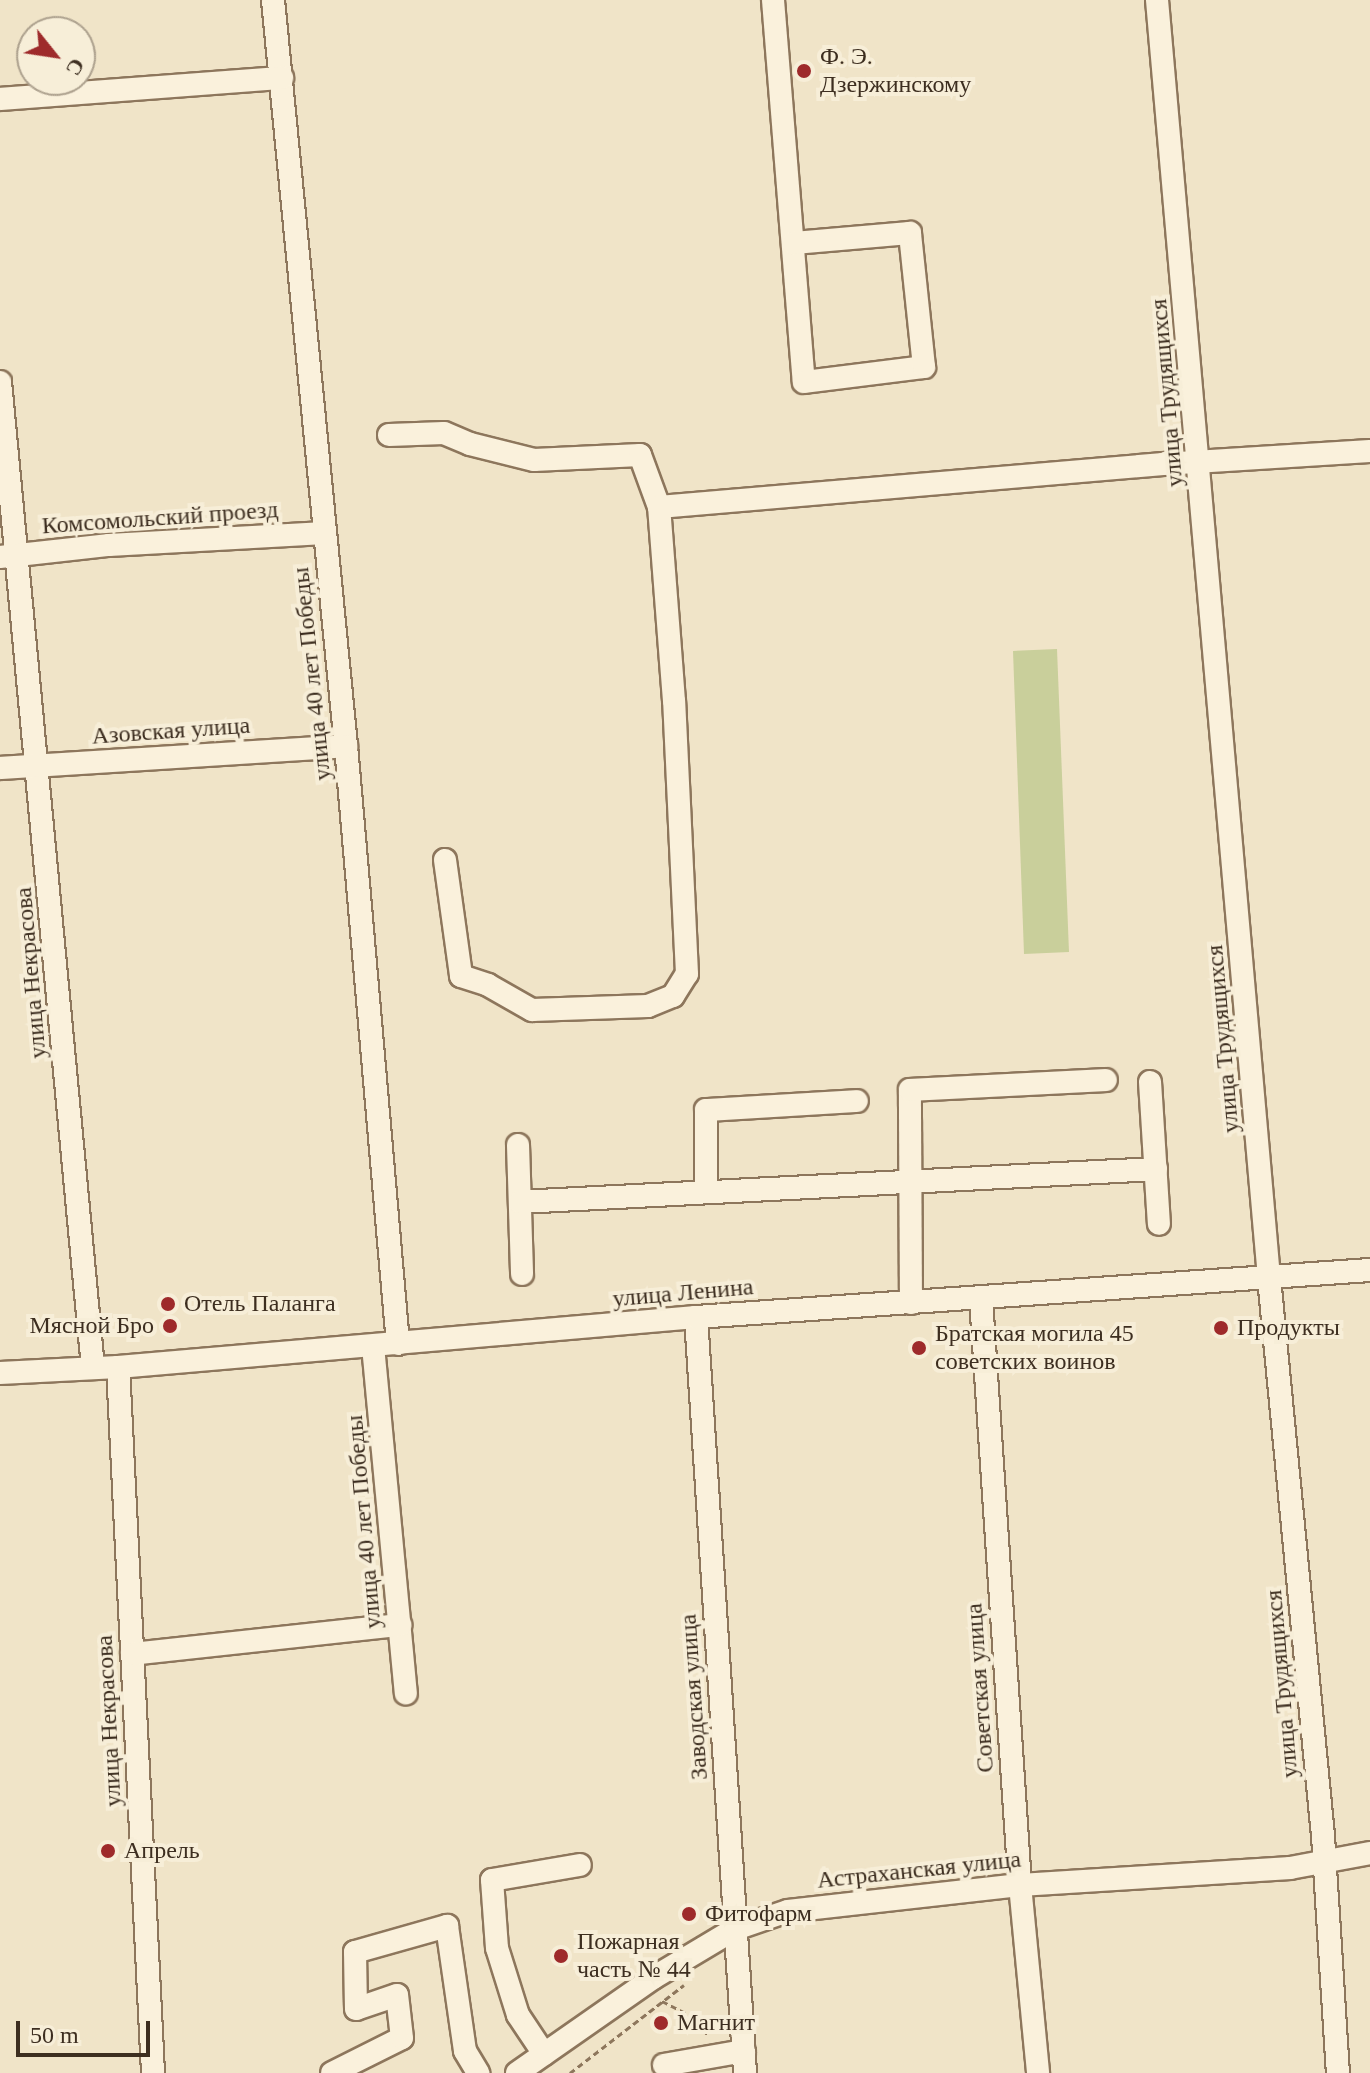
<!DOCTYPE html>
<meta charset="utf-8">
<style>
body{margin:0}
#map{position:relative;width:1370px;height:2073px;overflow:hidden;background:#f0e4c8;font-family:Georgia,serif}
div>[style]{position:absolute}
.green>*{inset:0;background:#c9cf9b}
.path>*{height:3px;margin-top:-1.5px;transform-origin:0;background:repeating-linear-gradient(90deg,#8d765c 0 6px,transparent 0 10px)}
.roads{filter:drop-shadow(2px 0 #8d765c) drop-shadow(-2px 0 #8d765c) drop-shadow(0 2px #8d765c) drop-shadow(0 -2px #8d765c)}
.minor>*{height:22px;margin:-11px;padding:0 11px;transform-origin:11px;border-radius:11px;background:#faf1dc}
.dots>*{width:22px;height:22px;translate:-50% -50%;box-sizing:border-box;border:4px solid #f7eed8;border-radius:50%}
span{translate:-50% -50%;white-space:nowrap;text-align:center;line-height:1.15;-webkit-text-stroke:8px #f7eed8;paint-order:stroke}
.poi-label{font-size:24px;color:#3d2e20}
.left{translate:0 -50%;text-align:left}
.right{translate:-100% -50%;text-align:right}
.street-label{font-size:24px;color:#3d2e20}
.north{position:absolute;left:16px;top:16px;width:80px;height:80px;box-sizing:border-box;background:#f7eed8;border:2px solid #ada18e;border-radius:50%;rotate:120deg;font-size:22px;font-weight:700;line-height:32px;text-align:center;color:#3d2e20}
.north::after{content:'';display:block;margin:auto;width:28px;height:36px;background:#9e2a2b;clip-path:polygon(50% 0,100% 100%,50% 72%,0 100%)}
.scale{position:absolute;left:16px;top:2021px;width:134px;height:36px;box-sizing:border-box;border:4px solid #3d2e20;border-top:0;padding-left:10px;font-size:24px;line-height:28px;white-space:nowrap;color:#3d2e20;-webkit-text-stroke:6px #f7eed8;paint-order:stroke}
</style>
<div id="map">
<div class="green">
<div style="clip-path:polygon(1057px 649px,1069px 952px,1024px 954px,1013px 651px)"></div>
</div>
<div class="path">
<div style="left:662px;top:2001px;width:42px;rotate:27.2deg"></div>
<div style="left:699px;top:2020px;width:18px;rotate:61deg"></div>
<div style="left:570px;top:2073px;width:144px;rotate:-37.7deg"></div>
</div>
<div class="roads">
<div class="minor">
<div style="left:273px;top:0;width:750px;rotate:84.41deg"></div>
<div style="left:346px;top:746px;width:600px;rotate:85.03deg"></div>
<div style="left:773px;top:0;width:383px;rotate:85.4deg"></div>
<div style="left:804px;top:382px;width:121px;rotate:-7.1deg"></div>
<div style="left:924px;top:367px;width:135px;rotate:-96deg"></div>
<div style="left:910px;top:233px;width:117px;rotate:175.1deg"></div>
<div style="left:1157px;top:0;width:1283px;rotate:84.99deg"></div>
<div style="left:1269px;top:1278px;width:561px;rotate:84.47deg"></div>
<div style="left:1323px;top:1836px;width:237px;rotate:86.4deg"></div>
<div style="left:0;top:99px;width:283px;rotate:-4.3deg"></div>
<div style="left:0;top:382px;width:990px;rotate:84.61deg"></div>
<div style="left:389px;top:435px;width:55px;rotate:-2.1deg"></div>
<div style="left:444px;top:433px;width:28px;rotate:23deg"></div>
<div style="left:470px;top:444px;width:66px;rotate:14deg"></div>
<div style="left:534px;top:460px;width:106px;rotate:-2.7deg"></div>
<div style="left:640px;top:455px;width:55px;rotate:69.9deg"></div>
<div style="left:659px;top:507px;width:506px;rotate:-4.88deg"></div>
<div style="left:1163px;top:464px;width:207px;rotate:-3.6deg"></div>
<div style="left:0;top:557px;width:110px;rotate:-6.3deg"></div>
<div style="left:109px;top:545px;width:216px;rotate:-3.2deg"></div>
<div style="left:0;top:768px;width:347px;rotate:-3.6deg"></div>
<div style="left:445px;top:860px;width:117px;rotate:82.1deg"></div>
<div style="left:461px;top:976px;width:28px;rotate:18deg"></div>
<div style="left:488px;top:985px;width:51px;rotate:29.6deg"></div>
<div style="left:532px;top:1010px;width:116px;rotate:-2deg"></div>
<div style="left:648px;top:1006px;width:27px;rotate:-22deg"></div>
<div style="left:673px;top:996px;width:26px;rotate:-58deg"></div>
<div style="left:687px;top:974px;width:273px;rotate:-92.7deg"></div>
<div style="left:674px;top:701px;width:195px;rotate:-94.4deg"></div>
<div style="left:1150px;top:1082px;width:142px;rotate:86.4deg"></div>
<div style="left:518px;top:1145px;width:129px;rotate:88.2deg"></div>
<div style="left:706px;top:1192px;width:82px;rotate:-90deg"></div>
<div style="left:706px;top:1110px;width:151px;rotate:-3.4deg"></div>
<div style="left:520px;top:1202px;width:637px;rotate:-2.97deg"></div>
<div style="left:981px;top:1299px;width:587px;rotate:86.19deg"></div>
<div style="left:1020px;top:1885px;width:189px;rotate:84.5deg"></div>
<div style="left:911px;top:1303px;width:213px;rotate:-90.3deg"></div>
<div style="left:910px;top:1090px;width:196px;rotate:-2.9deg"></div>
<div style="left:696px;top:1317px;width:758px;rotate:86.29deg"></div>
<div style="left:373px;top:1346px;width:349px;rotate:84.6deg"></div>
<div style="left:118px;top:1367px;width:707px;rotate:87.16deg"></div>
<div style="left:0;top:1373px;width:118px;rotate:-2.9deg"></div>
<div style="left:118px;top:1367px;width:580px;rotate:-4.94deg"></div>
<div style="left:696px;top:1317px;width:676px;rotate:-3.99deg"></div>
<div style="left:132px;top:1654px;width:270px;rotate:-6.2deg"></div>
<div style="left:544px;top:2054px;width:47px;rotate:-123.7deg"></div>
<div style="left:518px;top:2015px;width:70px;rotate:-107.4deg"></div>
<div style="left:497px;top:1948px;width:68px;rotate:-94.2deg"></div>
<div style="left:492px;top:1880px;width:89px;rotate:-9.7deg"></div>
<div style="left:664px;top:2065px;width:81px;rotate:-9.9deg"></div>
<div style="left:332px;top:2073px;width:78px;rotate:-26.6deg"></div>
<div style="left:402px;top:2038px;width:43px;rotate:-96.6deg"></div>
<div style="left:397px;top:1995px;width:43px;rotate:161.1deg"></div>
<div style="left:356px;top:2009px;width:57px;rotate:-91deg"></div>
<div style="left:355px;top:1952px;width:96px;rotate:-15.8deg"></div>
<div style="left:447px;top:1926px;width:126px;rotate:81.8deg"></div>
<div style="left:465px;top:2051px;width:26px;rotate:59deg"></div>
<div style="left:517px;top:2073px;width:166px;rotate:-34.9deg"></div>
<div style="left:653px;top:1978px;width:96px;rotate:-30.9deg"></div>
<div style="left:735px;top:1929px;width:56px;rotate:-18.8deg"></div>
<div style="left:788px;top:1911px;width:233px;rotate:-6.4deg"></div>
<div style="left:1020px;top:1885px;width:271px;rotate:-3.6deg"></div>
<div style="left:1290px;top:1868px;width:81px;rotate:-10.6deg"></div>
</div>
</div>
<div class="dots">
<div style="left:804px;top:71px;background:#9e2a2b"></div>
<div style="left:168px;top:1304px;background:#9e2a2b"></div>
<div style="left:170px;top:1326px;background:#9e2a2b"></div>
<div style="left:1221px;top:1328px;background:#9e2a2b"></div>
<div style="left:919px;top:1348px;background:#9e2a2b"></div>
<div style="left:108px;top:1851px;background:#9e2a2b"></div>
<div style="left:689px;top:1914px;background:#9e2a2b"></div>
<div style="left:561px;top:1956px;background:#9e2a2b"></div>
<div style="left:661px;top:2023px;background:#9e2a2b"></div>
</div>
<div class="poi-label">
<span class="left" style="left:820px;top:71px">Ф. Э.<br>Дзержинскому</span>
<span class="left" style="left:184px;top:1304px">Отель Паланга</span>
<span class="right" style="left:154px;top:1326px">Мясной Бро</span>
<span class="left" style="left:1237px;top:1328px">Продукты</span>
<span class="left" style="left:935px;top:1348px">Братская могила 45<br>советских воинов</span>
<span class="left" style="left:124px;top:1851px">Апрель</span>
<span class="left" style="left:705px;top:1914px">Фитофарм</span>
<span class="left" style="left:577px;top:1956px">Пожарная<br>часть № 44</span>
<span class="left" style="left:677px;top:2023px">Магнит</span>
</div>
<div class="street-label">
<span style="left:1167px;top:393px;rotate:-95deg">улица Трудящихся</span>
<span style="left:160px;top:518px;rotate:-4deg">Комсомольский проезд</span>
<span style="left:312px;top:674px;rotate:-96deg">улица 40 лет Победы</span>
<span style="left:171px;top:731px;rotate:-4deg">Азовская улица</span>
<span style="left:31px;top:973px;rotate:-95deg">улица Некрасова</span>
<span style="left:1223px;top:1039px;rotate:-95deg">улица Трудящихся</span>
<span style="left:683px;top:1293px;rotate:-5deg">улица Ленина</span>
<span style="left:364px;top:1522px;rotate:-95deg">улица 40 лет Победы</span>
<span style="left:1282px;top:1684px;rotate:-95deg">улица Трудящихся</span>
<span style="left:980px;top:1688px;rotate:-94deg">Советская улица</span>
<span style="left:694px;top:1697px;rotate:-94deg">Заводская улица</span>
<span style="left:109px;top:1721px;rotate:-93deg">улица Некрасова</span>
<span style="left:919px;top:1870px;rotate:-6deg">Астраханская улица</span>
</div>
<div class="north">С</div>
<div class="scale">50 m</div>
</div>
